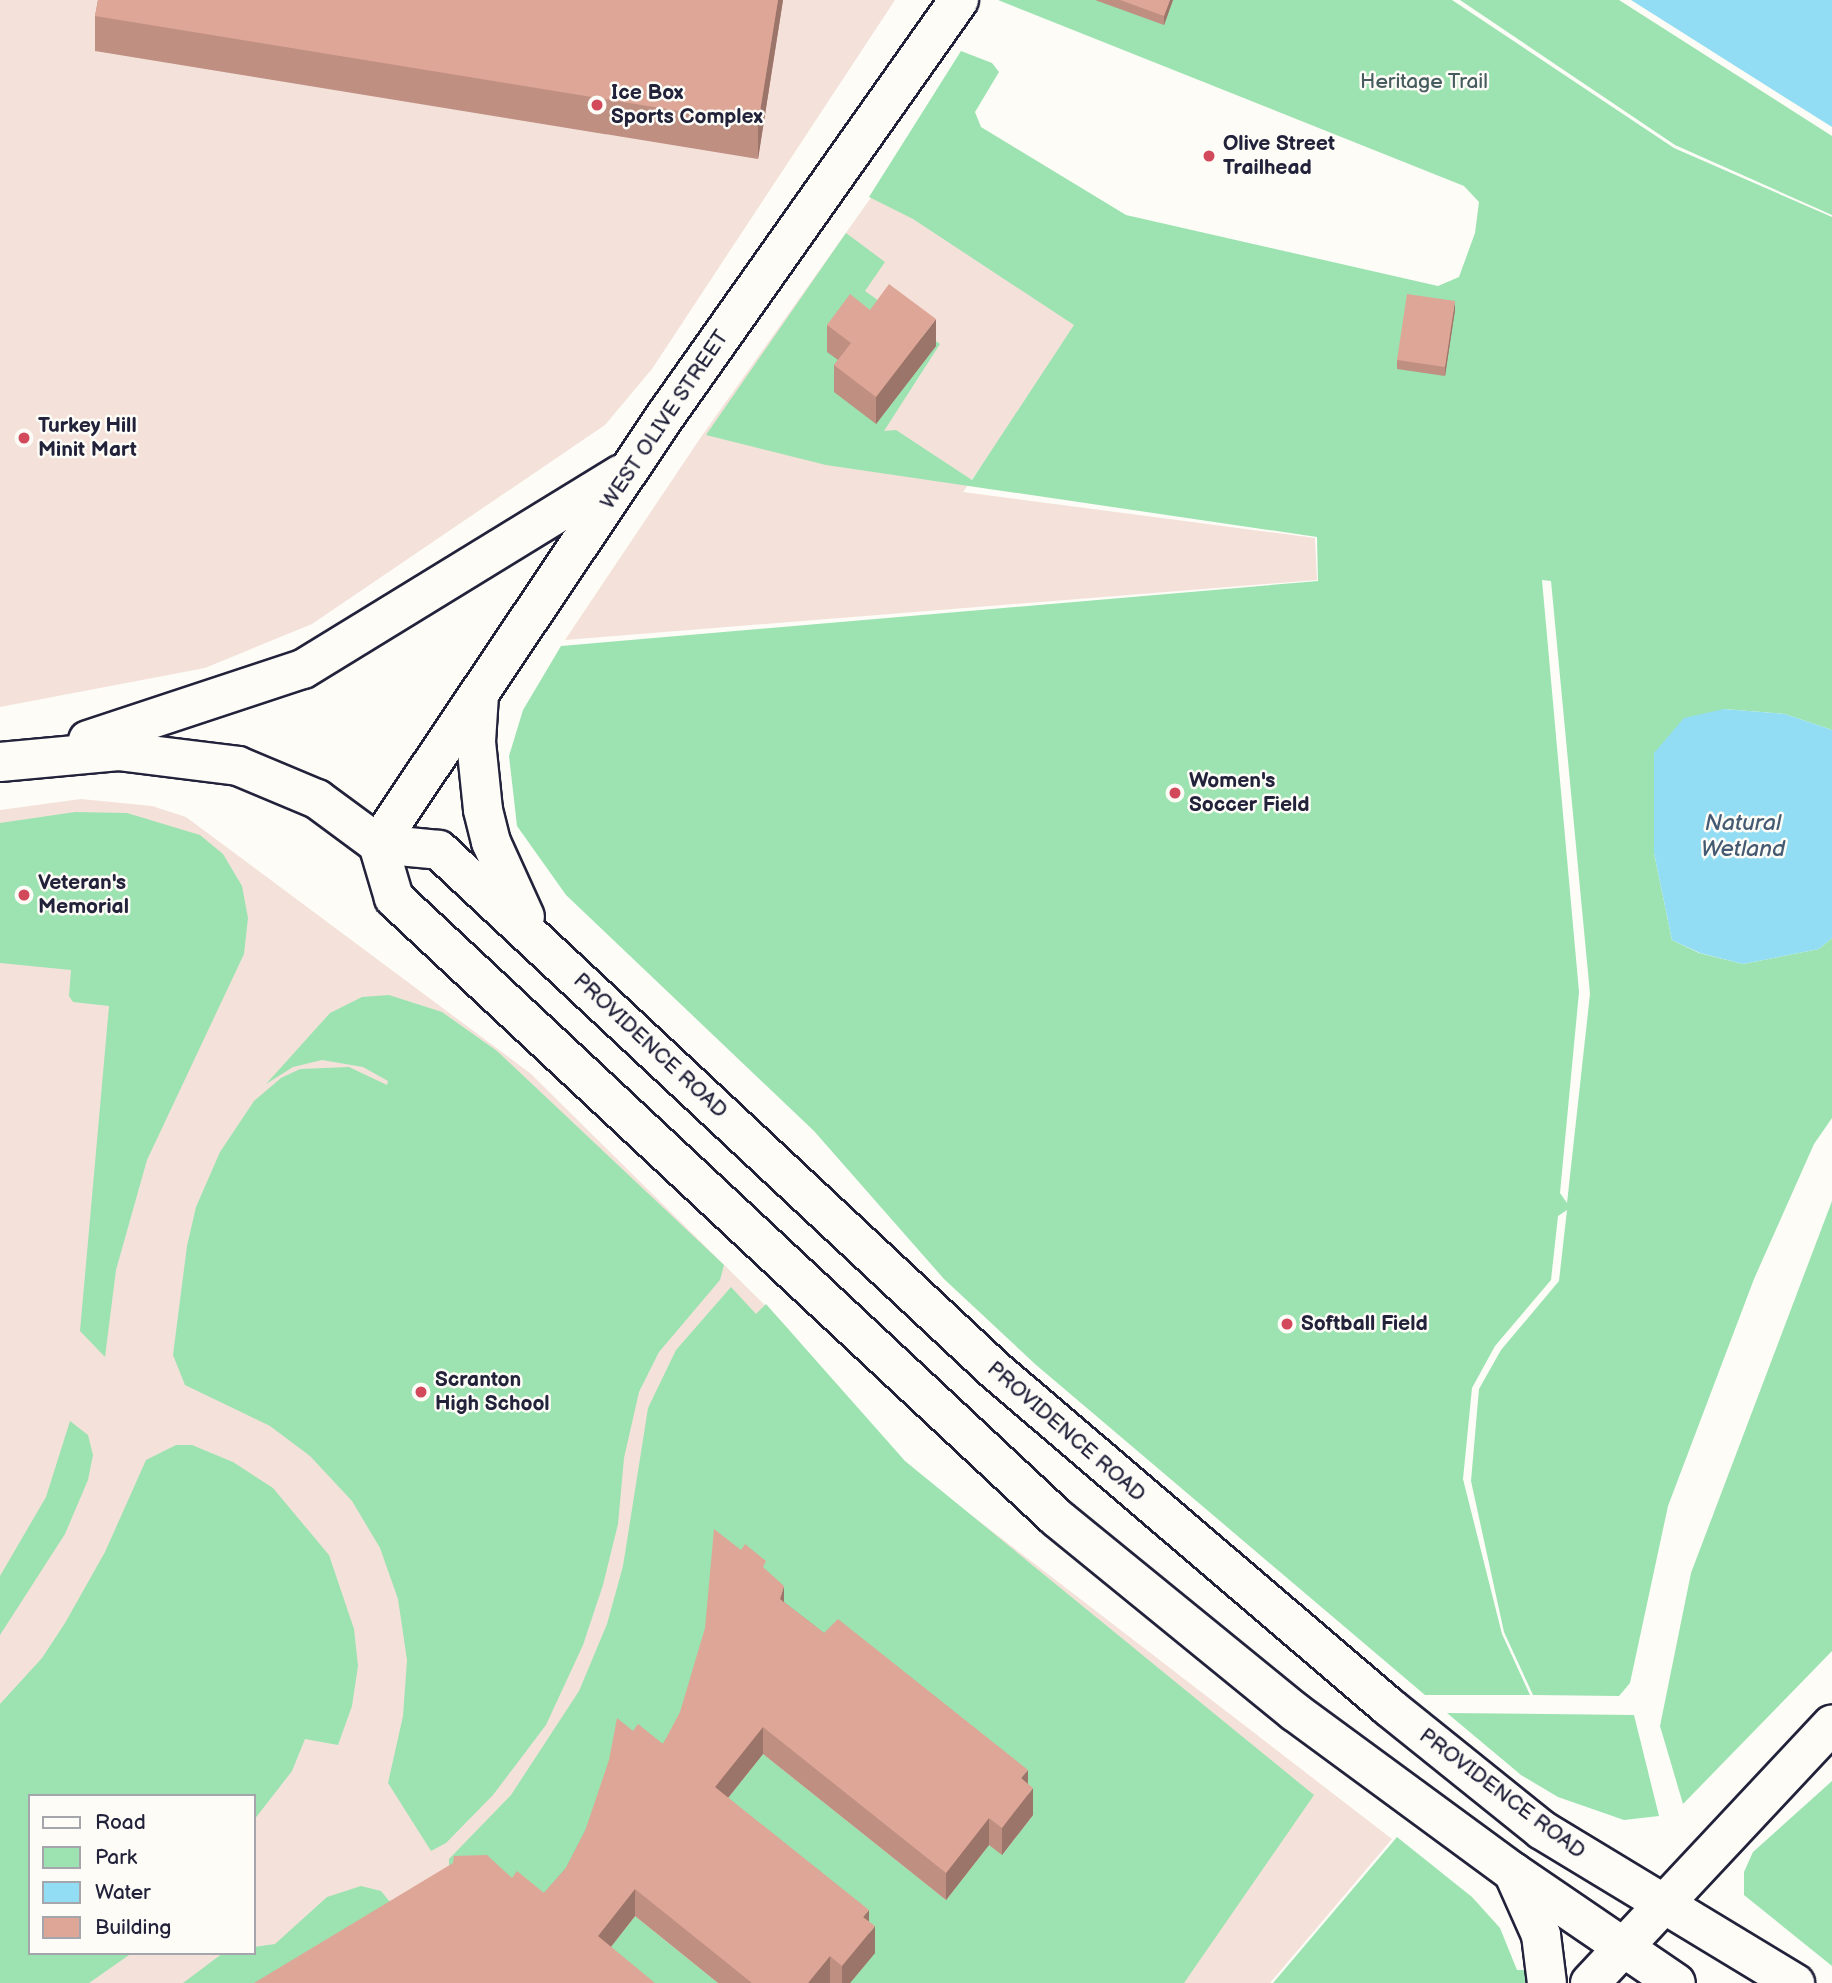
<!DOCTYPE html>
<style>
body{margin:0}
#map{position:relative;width:1832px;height:1983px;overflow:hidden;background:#fdfcf7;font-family:"Balsamiq Sans",sans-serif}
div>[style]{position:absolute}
.built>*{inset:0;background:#f4e2da}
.green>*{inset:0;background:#9ce3b1}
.water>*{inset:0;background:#92ddf3}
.roads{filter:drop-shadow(2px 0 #22223b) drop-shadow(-2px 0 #22223b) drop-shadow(0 2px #22223b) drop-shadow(0 -2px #22223b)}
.secondary>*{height:38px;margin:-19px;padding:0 19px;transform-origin:19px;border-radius:19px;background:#fdfcf7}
.highway>*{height:38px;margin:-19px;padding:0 19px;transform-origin:19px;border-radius:19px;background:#fdfcf7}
.wall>*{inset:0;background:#bf8f82}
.shaded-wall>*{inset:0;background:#9b746a}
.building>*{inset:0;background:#dea697}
.dots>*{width:19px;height:19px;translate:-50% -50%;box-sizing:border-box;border:4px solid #fdfcf7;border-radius:50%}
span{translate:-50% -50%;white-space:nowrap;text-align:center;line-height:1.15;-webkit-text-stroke:5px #fdfcf7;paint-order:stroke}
.park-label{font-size:21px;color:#475c5e}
.poi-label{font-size:21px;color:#22223b;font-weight:700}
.left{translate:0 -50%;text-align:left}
.street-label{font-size:21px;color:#22223b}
.water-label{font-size:23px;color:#445a72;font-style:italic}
.legend{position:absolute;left:28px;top:1794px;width:228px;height:161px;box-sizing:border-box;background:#fdfcf7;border:2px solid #a5a5ac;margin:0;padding:9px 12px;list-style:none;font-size:21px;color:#22223b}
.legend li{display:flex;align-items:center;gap:14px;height:35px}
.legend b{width:35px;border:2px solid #a5a5ac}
</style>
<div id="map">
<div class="built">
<div style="clip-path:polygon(0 0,895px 0,652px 369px,605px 425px,312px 624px,205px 668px,0 707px)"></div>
<div style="clip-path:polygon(877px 189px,1080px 325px,963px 492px,1315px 538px,1317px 580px,565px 640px,701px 437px)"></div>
<div style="clip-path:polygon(evenodd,81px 799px,152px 806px,186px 817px,530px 1073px,783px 1323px,901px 1461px,1392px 1839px,1270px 1983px,0 1983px,0 810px,81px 799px,30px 1796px,254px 1796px,254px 1953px,30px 1953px,30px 1796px)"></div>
</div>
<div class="green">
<div style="clip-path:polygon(evenodd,998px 0,1452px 0,1674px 148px,1832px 217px,1832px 730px,1785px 714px,1724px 709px,1654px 753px,1654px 853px,1672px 940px,1699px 953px,1743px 964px,1819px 949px,1832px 938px,1832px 1118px,1814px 1144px,1754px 1279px,1668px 1506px,1630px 1683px,1619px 1696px,1533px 1695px,1504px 1632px,1471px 1481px,1479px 1389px,1501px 1350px,1559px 1281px,1567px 1210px,1558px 1216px,1551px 1280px,1495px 1346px,1472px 1388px,1463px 1479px,1502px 1634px,1530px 1695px,1425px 1695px,1035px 1364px,944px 1279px,814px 1131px,566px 895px,517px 826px,509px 756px,523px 710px,561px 646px,1318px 581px,1317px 537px,826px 465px,706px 435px,846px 233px,885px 262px,865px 291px,940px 344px,884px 431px,896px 430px,972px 480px,1074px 325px,913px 219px,869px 197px,961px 51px,992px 63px,999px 72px,975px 112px,981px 127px,1126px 215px,1438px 286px,1459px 277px,1475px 233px,1479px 202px,1464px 186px,998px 0,1542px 580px,1551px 581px,1590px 994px,1567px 1203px,1560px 1193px,1579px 992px,1542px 580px)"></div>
<div style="clip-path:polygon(1460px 0,1619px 0,1832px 136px,1832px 215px,1675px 145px)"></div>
<div style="clip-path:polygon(75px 812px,127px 813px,200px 835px,223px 854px,242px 886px,248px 918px,244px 954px,147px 1160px,116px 1270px,105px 1357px,80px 1331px,109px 1006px,73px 1002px,69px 996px,71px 970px,0 963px,0 823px)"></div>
<div style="clip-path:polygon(389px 995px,442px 1012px,497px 1051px,724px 1265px,720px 1280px,659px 1352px,639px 1392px,624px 1458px,618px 1524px,603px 1585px,583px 1645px,546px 1725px,493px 1795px,446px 1843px,431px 1851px,388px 1783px,403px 1716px,407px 1660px,398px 1599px,380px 1548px,352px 1501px,310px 1456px,270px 1426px,185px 1385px,173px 1355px,187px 1246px,196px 1207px,220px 1152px,254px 1101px,281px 1078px,300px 1069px,349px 1067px,387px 1085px,388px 1081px,363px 1067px,322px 1060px,293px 1067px,266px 1084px,330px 1013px,362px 997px)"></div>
<div style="clip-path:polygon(1832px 1201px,1832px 1651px,1683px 1804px,1660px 1726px,1691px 1573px)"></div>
<div style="clip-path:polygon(731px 1287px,756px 1314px,766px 1304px,905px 1461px,1314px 1795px,1184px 1983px,850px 1983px,715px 1814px,763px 1754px,946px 1900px,989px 1845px,1003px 1854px,1033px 1815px,711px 1606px,680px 1738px,609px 1787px,544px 1920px,449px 1870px,449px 1859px,511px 1795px,579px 1691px,607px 1624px,623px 1566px,648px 1408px,676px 1350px)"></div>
<div style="clip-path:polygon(70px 1421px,88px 1435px,93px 1455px,88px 1480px,65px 1534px,0 1635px,0 1576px,46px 1497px)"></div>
<div style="clip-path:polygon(176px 1445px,192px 1445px,233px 1462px,273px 1488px,329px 1555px,354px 1629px,358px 1666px,352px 1706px,338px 1745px,305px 1739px,292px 1771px,254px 1820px,254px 1796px,30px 1796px,30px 1953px,132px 1953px,89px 1983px,0 1983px,0 1704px,42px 1658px,65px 1623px,105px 1552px,146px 1460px)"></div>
<div style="clip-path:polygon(1447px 1713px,1634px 1715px,1659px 1816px,1624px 1820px,1558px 1797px,1521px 1775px)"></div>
<div style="clip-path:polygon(1832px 1781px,1832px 1966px,1744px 1895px,1744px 1872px,1753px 1852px)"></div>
<div style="clip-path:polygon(1397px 1837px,1472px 1897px,1500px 1928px,1517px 1970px,1525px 1970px,1528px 1983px,1273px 1983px)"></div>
<div style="clip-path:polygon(361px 1886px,381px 1891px,390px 1902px,297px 1983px,183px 1983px,223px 1953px,254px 1953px,254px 1947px,275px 1944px,327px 1897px)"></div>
<div style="clip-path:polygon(635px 1916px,718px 1983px,622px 1983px,598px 1963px)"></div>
</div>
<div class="water">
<div style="clip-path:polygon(1631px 0,1832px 0,1832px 127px)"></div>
<div style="clip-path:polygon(1724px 709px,1785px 714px,1832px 730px,1832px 938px,1819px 949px,1743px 964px,1700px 953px,1672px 940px,1654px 853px,1654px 753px,1684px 718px)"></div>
</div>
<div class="roads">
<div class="secondary">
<div style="left:479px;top:695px;width:47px;rotate:93.7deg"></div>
<div style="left:476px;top:742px;width:68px;rotate:84.1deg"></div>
<div style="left:483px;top:810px;width:33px;rotate:76deg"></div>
<div style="left:491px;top:842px;width:82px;rotate:65.6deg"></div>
<div style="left:88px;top:740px;width:226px;rotate:-18.3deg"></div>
<div style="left:303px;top:669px;width:372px;rotate:-31.5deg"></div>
<div style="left:0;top:762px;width:119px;rotate:-5.3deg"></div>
<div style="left:118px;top:751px;width:121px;rotate:7.1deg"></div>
<div style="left:238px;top:766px;width:86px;rotate:22.7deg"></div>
<div style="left:317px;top:799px;width:76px;rotate:36.4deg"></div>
<div style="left:378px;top:844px;width:61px;rotate:5.6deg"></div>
<div style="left:439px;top:850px;width:763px;rotate:43.09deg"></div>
<div style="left:996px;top:1371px;width:517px;rotate:40.53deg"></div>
<div style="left:1389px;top:1707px;width:196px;rotate:38.8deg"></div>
<div style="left:1542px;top:1830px;width:296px;rotate:31.2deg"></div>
<div style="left:378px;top:844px;width:56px;rotate:73.5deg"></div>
<div style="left:394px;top:898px;width:908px;rotate:43.08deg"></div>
<div style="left:1057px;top:1518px;width:307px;rotate:39.2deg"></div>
<div style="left:1295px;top:1712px;width:270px;rotate:36.3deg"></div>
<div style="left:1513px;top:1872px;width:197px;rotate:34.3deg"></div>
<div style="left:378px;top:844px;width:517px;rotate:-56.13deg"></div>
<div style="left:666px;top:415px;width:508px;rotate:-54.78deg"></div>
</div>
<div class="highway">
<div style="left:1513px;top:1872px;width:69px;rotate:66deg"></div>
<div style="left:1541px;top:1935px;width:48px;rotate:82.9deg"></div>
<div style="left:1590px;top:1983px;width:354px;rotate:-46.9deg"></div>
</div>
</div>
<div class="wall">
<div style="clip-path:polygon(98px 0,783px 0,758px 159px,95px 51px,95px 16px)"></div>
<div style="clip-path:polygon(1095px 0,1173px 0,1164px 25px)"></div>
<div style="clip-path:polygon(870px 310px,936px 346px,876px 424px,834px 392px,834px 365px,838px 360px,827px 352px,827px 325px)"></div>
<div style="clip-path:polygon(1455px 310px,1445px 376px,1397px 369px,1397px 360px)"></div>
<div style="clip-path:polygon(766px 1570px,784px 1602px,824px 1633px,1028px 1784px,1033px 1815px,1002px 1855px,989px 1845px,946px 1900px,763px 1754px,728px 1798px,869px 1922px,875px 1953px,850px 1983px,718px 1983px,635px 1916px,611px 1947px,512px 1878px,544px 1893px,566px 1868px,585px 1831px,633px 1731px,663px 1744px)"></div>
</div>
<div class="shaded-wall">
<div style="clip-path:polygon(778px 0,783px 0,758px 159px,758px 124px)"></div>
<div style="clip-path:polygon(1170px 0,1173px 0,1164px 25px,1164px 16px)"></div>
<div style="clip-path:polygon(1455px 301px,1455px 310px,1445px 376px,1445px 367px)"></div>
<div style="clip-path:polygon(936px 319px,936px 346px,876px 424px,876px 397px)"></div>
<div style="clip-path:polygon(784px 1586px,784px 1613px,780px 1599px)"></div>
<div style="clip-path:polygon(763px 1727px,763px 1754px,715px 1814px,715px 1787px)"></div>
<div style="clip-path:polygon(1028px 1770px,1028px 1795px,1033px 1788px,1033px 1815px,1002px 1855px,1002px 1828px,1021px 1778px)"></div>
<div style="clip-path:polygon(989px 1818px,989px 1845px,946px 1900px,946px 1873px)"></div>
<div style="clip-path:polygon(635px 1889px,635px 1916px,598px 1963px,598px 1936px)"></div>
<div style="clip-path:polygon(869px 1910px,869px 1934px,875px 1926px,875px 1953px,850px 1983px,842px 1983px,842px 1966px,863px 1917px)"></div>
<div style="clip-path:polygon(830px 1956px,830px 1983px,808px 1983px)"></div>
</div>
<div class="building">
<div style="clip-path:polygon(98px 0,778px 0,758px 124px,95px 16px)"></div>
<div style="clip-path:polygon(1120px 0,1170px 0,1164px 16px)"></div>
<div style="clip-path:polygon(889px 284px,936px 319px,876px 397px,834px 365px,851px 343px,827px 325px,850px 294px,870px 310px)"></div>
<div style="clip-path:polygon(1407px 294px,1455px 301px,1445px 367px,1397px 360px)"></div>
<div style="clip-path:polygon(714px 1529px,741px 1550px,745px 1544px,766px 1561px,763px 1567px,784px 1586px,780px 1599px,824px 1633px,838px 1619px,1028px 1770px,1021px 1778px,1033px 1788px,1002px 1828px,989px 1818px,946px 1873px,763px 1727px,715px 1787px,869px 1910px,863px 1917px,875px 1926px,842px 1966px,830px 1956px,808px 1983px,752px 1983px,635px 1889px,598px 1936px,655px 1983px,254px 1983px,453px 1863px,454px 1856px,487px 1855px,512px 1878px,517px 1871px,544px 1893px,566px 1868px,585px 1831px,609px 1760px,617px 1718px,633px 1731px,638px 1724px,663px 1744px,680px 1712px,705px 1628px)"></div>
</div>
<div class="dots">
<div style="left:597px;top:105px;background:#d1495b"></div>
<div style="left:1209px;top:156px;background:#d1495b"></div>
<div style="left:24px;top:438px;background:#d1495b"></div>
<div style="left:1175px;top:793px;background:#d1495b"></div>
<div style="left:24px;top:895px;background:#d1495b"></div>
<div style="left:1287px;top:1324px;background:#d1495b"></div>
<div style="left:421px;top:1392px;background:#d1495b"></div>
</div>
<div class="park-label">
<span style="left:1424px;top:82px">Heritage Trail</span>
</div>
<div class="poi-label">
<span class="left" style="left:611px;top:105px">Ice Box<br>Sports Complex</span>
<span class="left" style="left:1223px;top:156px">Olive Street<br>Trailhead</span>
<span class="left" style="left:38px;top:438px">Turkey Hill<br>Minit Mart</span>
<span class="left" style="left:1189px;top:793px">Women's<br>Soccer Field</span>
<span class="left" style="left:38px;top:895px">Veteran's<br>Memorial</span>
<span class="left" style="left:1301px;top:1324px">Softball Field</span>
<span class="left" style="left:435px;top:1392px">Scranton<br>High School</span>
</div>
<div class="street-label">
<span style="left:665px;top:420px;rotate:-56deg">WEST OLIVE STREET</span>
<span style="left:650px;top:1046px;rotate:43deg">PROVIDENCE ROAD</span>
<span style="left:1066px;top:1432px;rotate:41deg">PROVIDENCE ROAD</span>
<span style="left:1502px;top:1794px;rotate:37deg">PROVIDENCE ROAD</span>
</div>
<div class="water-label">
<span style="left:1743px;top:836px">Natural<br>Wetland</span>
</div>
<ul class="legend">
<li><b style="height:9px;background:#fdfcf7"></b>Road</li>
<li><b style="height:19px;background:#9ce3b1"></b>Park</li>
<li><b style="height:19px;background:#92ddf3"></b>Water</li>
<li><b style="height:19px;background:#dea697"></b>Building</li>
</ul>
</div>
